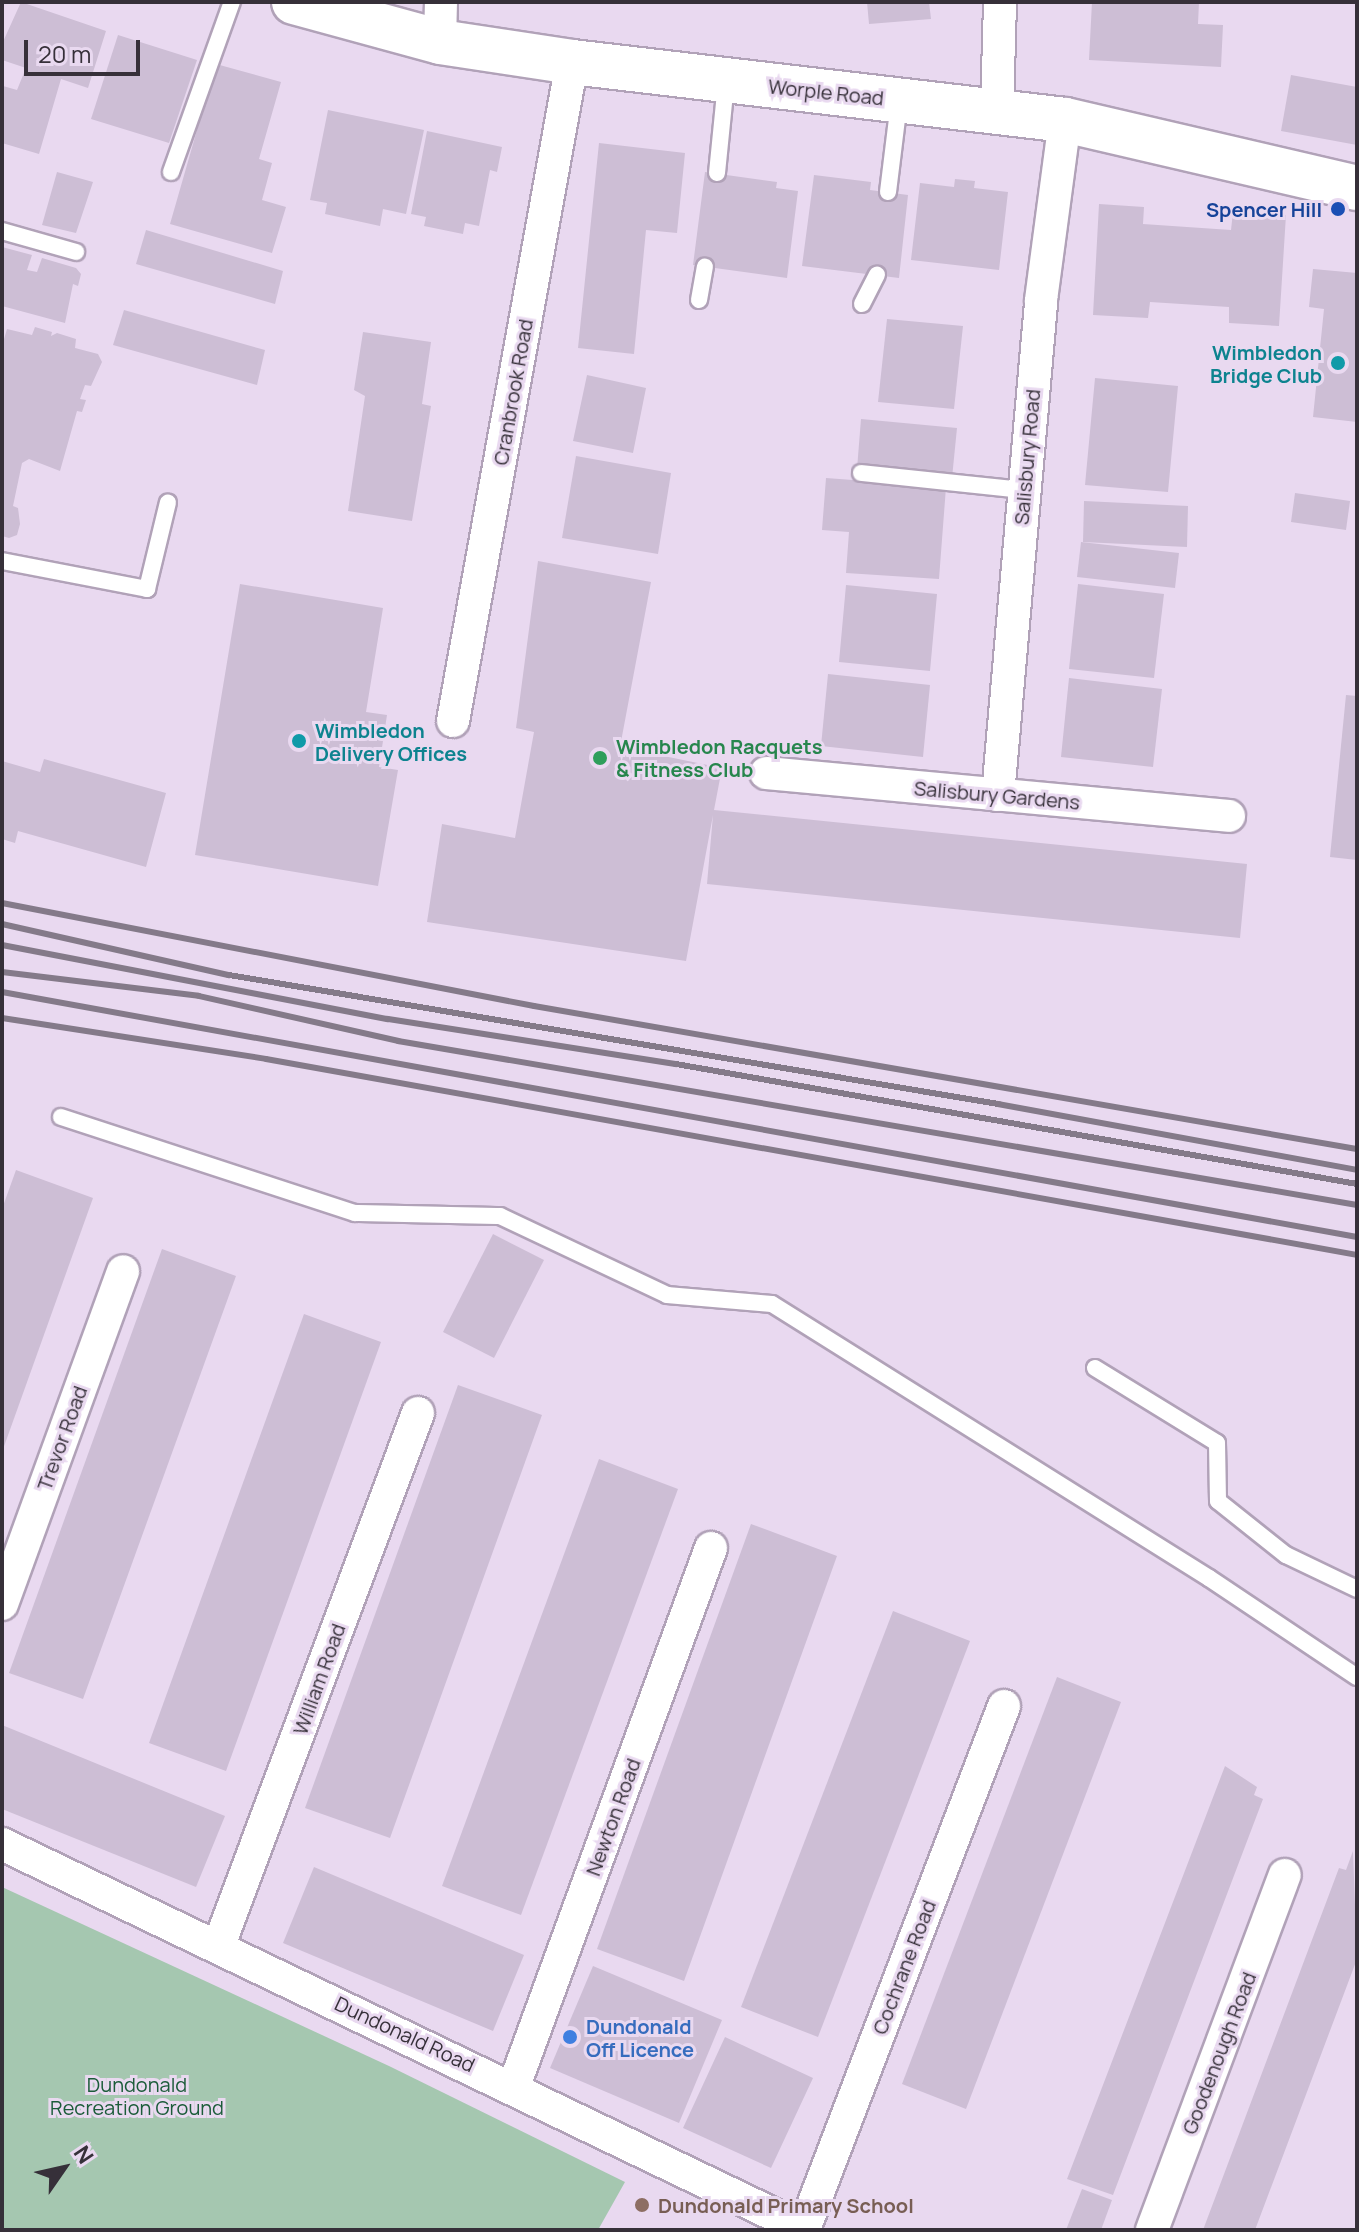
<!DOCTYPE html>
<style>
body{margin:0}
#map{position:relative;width:1359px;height:2232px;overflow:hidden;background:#e9d9f0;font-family:Manrope,sans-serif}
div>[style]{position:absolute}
.green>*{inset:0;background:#a5c7b0}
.building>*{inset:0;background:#cdbed5}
.roads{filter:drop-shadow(2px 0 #b1a2b8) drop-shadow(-2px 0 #b1a2b8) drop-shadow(0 2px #b1a2b8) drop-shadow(0 -2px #b1a2b8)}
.lane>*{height:16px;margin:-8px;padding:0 8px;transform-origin:8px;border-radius:8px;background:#fff}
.street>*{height:32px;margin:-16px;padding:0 16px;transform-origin:16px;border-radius:16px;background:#fff}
.secondary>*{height:44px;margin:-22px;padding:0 22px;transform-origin:22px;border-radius:22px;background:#fff}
.rail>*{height:6px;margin:-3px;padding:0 3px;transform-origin:3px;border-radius:3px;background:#847a89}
.dots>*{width:22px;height:22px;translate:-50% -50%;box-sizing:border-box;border:4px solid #e9d9f0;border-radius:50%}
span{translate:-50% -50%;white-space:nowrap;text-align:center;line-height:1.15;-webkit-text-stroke:6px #e9d9f0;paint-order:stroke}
.street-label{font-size:20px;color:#363039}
.transit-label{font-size:20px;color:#164399;font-weight:700}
.right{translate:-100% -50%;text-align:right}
.culture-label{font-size:20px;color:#0d838f;font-weight:700}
.left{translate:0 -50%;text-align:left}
.leisure-label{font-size:20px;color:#27864d;font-weight:700}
.shop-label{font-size:20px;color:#366cbe;font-weight:700}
.park-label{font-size:20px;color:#1b5c39}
.education-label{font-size:20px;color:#785e54;font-weight:700}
.frame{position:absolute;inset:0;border:4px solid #363039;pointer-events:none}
.north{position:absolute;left:24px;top:2128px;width:80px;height:80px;-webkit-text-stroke:6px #e9d9f0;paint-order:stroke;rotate:56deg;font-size:22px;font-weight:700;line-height:32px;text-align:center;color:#363039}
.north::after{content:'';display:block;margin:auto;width:28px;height:36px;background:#363039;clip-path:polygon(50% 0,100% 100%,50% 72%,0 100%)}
.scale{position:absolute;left:24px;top:40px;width:116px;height:36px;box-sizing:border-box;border:4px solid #363039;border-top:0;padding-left:10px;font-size:24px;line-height:28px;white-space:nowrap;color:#363039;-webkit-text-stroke:6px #e9d9f0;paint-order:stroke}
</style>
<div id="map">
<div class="green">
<div style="clip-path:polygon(2px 1887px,389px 2066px,625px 2182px,598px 2230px,2px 2230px)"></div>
</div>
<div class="building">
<div style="clip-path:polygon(21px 2px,106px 31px,88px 88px,61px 79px,39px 154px,2px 143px,3px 86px,17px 90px,26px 68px,2px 60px,2px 44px)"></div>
<div style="clip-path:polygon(867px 2px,929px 2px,931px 19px,869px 24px)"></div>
<div style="clip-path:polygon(1092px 2px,1199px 2px,1198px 24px,1223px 25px,1221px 67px,1089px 60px)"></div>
<div style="clip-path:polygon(118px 35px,197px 60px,169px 143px,91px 119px)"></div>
<div style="clip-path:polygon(216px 64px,281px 82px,259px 159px,272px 163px,262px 200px,286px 207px,272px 253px,170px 224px)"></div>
<div style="clip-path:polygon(1291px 75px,1357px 87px,1357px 145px,1281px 131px)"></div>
<div style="clip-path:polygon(328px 110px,424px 130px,406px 214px,383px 209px,380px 226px,325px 214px,327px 203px,310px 200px)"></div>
<div style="clip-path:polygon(427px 131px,502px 147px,497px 172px,490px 170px,479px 226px,465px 223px,463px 234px,424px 226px,426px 217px,411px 214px)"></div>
<div style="clip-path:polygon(599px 143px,685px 153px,677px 233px,646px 230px,634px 354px,578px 348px)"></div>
<div style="clip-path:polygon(57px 172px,93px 182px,76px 233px,42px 225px)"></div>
<div style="clip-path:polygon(705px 172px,777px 182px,776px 188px,798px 191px,787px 278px,693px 265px)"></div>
<div style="clip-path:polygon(814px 175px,871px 182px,870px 190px,908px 195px,899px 278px,802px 266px)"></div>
<div style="clip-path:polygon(955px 179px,975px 181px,974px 188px,1008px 192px,999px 270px,911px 260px,920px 183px,954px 187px)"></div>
<div style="clip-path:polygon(1099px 204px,1144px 207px,1143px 224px,1231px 230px,1233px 212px,1286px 215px,1279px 326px,1229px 323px,1229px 307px,1150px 302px,1148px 318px,1093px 315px)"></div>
<div style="clip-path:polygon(146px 230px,283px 271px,275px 304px,136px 264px)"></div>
<div style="clip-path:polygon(2px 247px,32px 255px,27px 270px,37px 272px,42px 258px,76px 268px,81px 274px,78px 286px,73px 284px,65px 323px,2px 306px)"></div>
<div style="clip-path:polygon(1313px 269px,1357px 273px,1357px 422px,1313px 417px,1324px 309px,1309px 307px)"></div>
<div style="clip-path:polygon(124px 310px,265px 350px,257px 385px,113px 345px)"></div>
<div style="clip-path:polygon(887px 319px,963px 326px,954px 409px,878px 402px)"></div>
<div style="clip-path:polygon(35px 327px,52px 332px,51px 336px,57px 333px,76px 339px,75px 348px,98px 354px,102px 362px,91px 386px,85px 385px,80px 399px,86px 400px,82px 412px,77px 411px,60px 471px,29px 459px,22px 463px,13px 506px,18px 508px,20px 524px,17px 535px,9px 538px,2px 536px,2px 346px,7px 329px,32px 335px)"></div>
<div style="clip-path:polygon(363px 332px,431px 342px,422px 404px,431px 406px,412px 521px,348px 511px,365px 396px,354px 390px)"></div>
<div style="clip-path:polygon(587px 375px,646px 388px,633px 453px,573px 441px)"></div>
<div style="clip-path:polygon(1095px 378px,1178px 386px,1168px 492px,1085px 485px)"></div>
<div style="clip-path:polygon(861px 419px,957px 428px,952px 478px,857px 469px)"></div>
<div style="clip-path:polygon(576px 456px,671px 473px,658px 554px,562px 538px)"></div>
<div style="clip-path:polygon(826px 478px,946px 487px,939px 579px,846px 573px,849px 532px,822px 530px)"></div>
<div style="clip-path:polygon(1295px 493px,1350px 501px,1346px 530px,1291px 522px)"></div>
<div style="clip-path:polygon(1084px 501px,1188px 506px,1187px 547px,1083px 542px)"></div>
<div style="clip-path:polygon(1081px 542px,1179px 553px,1175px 588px,1077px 577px)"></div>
<div style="clip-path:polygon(538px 561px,651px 582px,620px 747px,722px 768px,714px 810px,1247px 864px,1240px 938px,707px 884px,713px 815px,686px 961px,427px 922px,442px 824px,515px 838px,534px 732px,516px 728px)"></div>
<div style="clip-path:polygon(240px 584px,383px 608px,366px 712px,387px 715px,379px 767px,398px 770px,378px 886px,195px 855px)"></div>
<div style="clip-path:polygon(1078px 584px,1164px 594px,1154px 678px,1069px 669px)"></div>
<div style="clip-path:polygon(846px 585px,937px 594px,930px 671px,839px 662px)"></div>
<div style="clip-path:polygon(828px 674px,930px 685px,923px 757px,821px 746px)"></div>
<div style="clip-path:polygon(1069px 678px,1162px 689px,1153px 767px,1061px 757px)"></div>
<div style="clip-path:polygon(1346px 695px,1357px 696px,1357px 860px,1330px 857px)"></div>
<div style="clip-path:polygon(44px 759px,166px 793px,146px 867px,18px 831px,15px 843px,2px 839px,2px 761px,40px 772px)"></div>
<div style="clip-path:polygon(16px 1170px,93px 1198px,2px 1452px,2px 1209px)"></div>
<div style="clip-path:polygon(493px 1234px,544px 1260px,494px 1358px,443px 1332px)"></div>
<div style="clip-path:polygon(162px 1249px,236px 1276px,83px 1699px,9px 1673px)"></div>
<div style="clip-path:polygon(304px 1314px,381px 1342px,226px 1771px,149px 1743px)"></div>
<div style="clip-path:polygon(458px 1385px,542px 1415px,390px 1838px,305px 1808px)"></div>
<div style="clip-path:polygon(599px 1459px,678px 1489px,521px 1915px,442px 1886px)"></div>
<div style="clip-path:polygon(751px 1524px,837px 1556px,684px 1981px,597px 1949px)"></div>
<div style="clip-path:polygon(893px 1611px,970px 1641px,818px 2037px,741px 2007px)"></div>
<div style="clip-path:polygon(1057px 1677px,1121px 1702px,966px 2109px,902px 2084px)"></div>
<div style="clip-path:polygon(2px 1725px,225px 1816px,196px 1887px,2px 1809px)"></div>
<div style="clip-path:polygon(1225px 1766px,1257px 1787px,1254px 1795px,1263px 1799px,1113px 2195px,1067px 2179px)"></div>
<div style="clip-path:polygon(1353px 1851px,1357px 1959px,1255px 2230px,1203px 2230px,1339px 1868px,1346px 1870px)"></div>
<div style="clip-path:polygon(314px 1867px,524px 1955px,493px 2031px,283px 1943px)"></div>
<div style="clip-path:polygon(593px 1966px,722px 2020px,679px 2123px,550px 2068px)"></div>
<div style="clip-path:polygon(725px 2037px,813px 2078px,771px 2168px,683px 2128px)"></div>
<div style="clip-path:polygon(1082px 2189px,1112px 2200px,1101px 2230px,1066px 2230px)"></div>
</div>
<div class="roads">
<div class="lane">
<div style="left:171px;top:172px;width:181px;rotate:-70.3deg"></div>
<div style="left:717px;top:173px;width:90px;rotate:-84.3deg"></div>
<div style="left:888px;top:192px;width:91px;rotate:-83deg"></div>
<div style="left:2px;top:231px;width:77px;rotate:15.8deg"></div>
<div style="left:699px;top:300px;width:34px;rotate:-80deg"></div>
<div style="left:862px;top:304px;width:33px;rotate:-63deg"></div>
<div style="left:861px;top:473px;width:164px;rotate:6deg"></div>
<div style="left:2px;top:561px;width:148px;rotate:10.9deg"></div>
<div style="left:147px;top:589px;width:89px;rotate:-76.4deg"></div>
<div style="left:61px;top:1117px;width:309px;rotate:18.1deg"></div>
<div style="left:355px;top:1213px;width:145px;rotate:1.2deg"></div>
<div style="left:500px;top:1216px;width:185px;rotate:25.3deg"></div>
<div style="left:667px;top:1295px;width:105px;rotate:4.9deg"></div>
<div style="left:772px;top:1304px;width:516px;rotate:32.09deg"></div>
<div style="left:1209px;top:1578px;width:178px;rotate:33.8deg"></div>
<div style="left:1095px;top:1368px;width:143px;rotate:31.6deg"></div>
<div style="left:1217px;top:1443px;width:58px;rotate:89deg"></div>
<div style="left:1218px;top:1501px;width:87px;rotate:38.5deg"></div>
<div style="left:1286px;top:1555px;width:79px;rotate:25.6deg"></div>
</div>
<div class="street">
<div style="left:440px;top:42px;width:40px;rotate:-88.6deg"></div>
<div style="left:997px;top:110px;width:108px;rotate:-88.4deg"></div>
<div style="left:453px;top:721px;width:670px;rotate:-79.76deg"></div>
<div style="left:766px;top:773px;width:465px;rotate:5.3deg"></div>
<div style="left:998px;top:795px;width:497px;rotate:-85deg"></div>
<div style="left:1041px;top:300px;width:182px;rotate:-82.4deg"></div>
<div style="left:2px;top:1604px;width:354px;rotate:-70deg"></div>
<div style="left:2px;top:1844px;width:892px;rotate:25.65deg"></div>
<div style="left:219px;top:1945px;width:568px;rotate:-69.49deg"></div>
<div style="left:514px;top:2086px;width:573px;rotate:-69.89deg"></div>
<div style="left:804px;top:2229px;width:560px;rotate:-69.07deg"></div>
<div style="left:1152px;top:2230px;width:379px;rotate:-69.5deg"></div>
</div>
<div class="secondary">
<div style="left:294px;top:2px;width:151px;rotate:15.3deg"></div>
<div style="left:440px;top:42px;width:134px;rotate:8.6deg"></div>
<div style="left:572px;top:62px;width:496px;rotate:6.7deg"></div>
<div style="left:1065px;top:120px;width:300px;rotate:13.1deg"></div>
</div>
</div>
<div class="rail">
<div style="left:2px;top:903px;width:542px;rotate:10.96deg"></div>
<div style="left:534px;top:1006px;width:835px;rotate:9.86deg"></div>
<div style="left:2px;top:924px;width:233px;rotate:12.7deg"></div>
<div style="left:229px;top:975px;width:780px;rotate:9.52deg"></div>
<div style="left:998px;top:1104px;width:365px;rotate:10.4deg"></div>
<div style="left:2px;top:945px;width:393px;rotate:10.9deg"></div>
<div style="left:388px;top:1019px;width:291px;rotate:8.9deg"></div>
<div style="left:676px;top:1064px;width:691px;rotate:9.99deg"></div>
<div style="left:2px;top:972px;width:198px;rotate:6.9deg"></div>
<div style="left:199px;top:996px;width:204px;rotate:12.7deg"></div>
<div style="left:398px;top:1041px;width:973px;rotate:9.7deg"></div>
<div style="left:2px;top:992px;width:1377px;rotate:10.25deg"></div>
<div style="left:2px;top:1018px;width:267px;rotate:8.8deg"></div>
<div style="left:266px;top:1059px;width:1108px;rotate:10.18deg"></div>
</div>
<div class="dots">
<div style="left:1338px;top:209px;background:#1a4fb4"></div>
<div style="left:1338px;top:363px;background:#0f9aa8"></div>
<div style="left:299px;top:741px;background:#0f9aa8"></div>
<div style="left:600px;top:758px;background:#2e9e5b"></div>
<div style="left:570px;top:2037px;background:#3f7fe0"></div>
<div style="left:642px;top:2205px;background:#8d6e63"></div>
</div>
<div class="street-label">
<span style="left:826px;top:92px;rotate:6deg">Worple Road</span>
<span style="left:513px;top:392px;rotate:-80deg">Cranbrook Road</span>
<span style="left:1027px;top:457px;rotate:-85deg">Salisbury Road</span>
<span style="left:997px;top:795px;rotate:5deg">Salisbury Gardens</span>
<span style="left:62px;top:1438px;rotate:-70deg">Trevor Road</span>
<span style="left:319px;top:1679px;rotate:-70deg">William Road</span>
<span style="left:613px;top:1817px;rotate:-70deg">Newton Road</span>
<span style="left:904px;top:1967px;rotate:-69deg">Cochrane Road</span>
<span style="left:405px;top:2034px;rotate:25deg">Dundonald Road</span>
<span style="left:1219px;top:2053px;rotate:-69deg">Goodenough Road</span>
</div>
<div class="transit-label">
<span class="right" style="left:1322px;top:209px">Spencer Hill</span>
</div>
<div class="culture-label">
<span class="right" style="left:1322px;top:364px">Wimbledon<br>Bridge Club</span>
<span class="left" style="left:315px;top:742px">Wimbledon<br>Delivery Offices</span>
</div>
<div class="leisure-label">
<span class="left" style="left:616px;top:758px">Wimbledon Racquets<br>&amp; Fitness Club</span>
</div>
<div class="shop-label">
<span class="left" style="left:586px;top:2038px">Dundonald<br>Off Licence</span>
</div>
<div class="park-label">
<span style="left:137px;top:2096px">Dundonald<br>Recreation Ground</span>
</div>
<div class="education-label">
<span class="left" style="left:658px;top:2205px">Dundonald Primary School</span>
</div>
<div class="frame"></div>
<div class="north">N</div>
<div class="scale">20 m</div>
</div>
